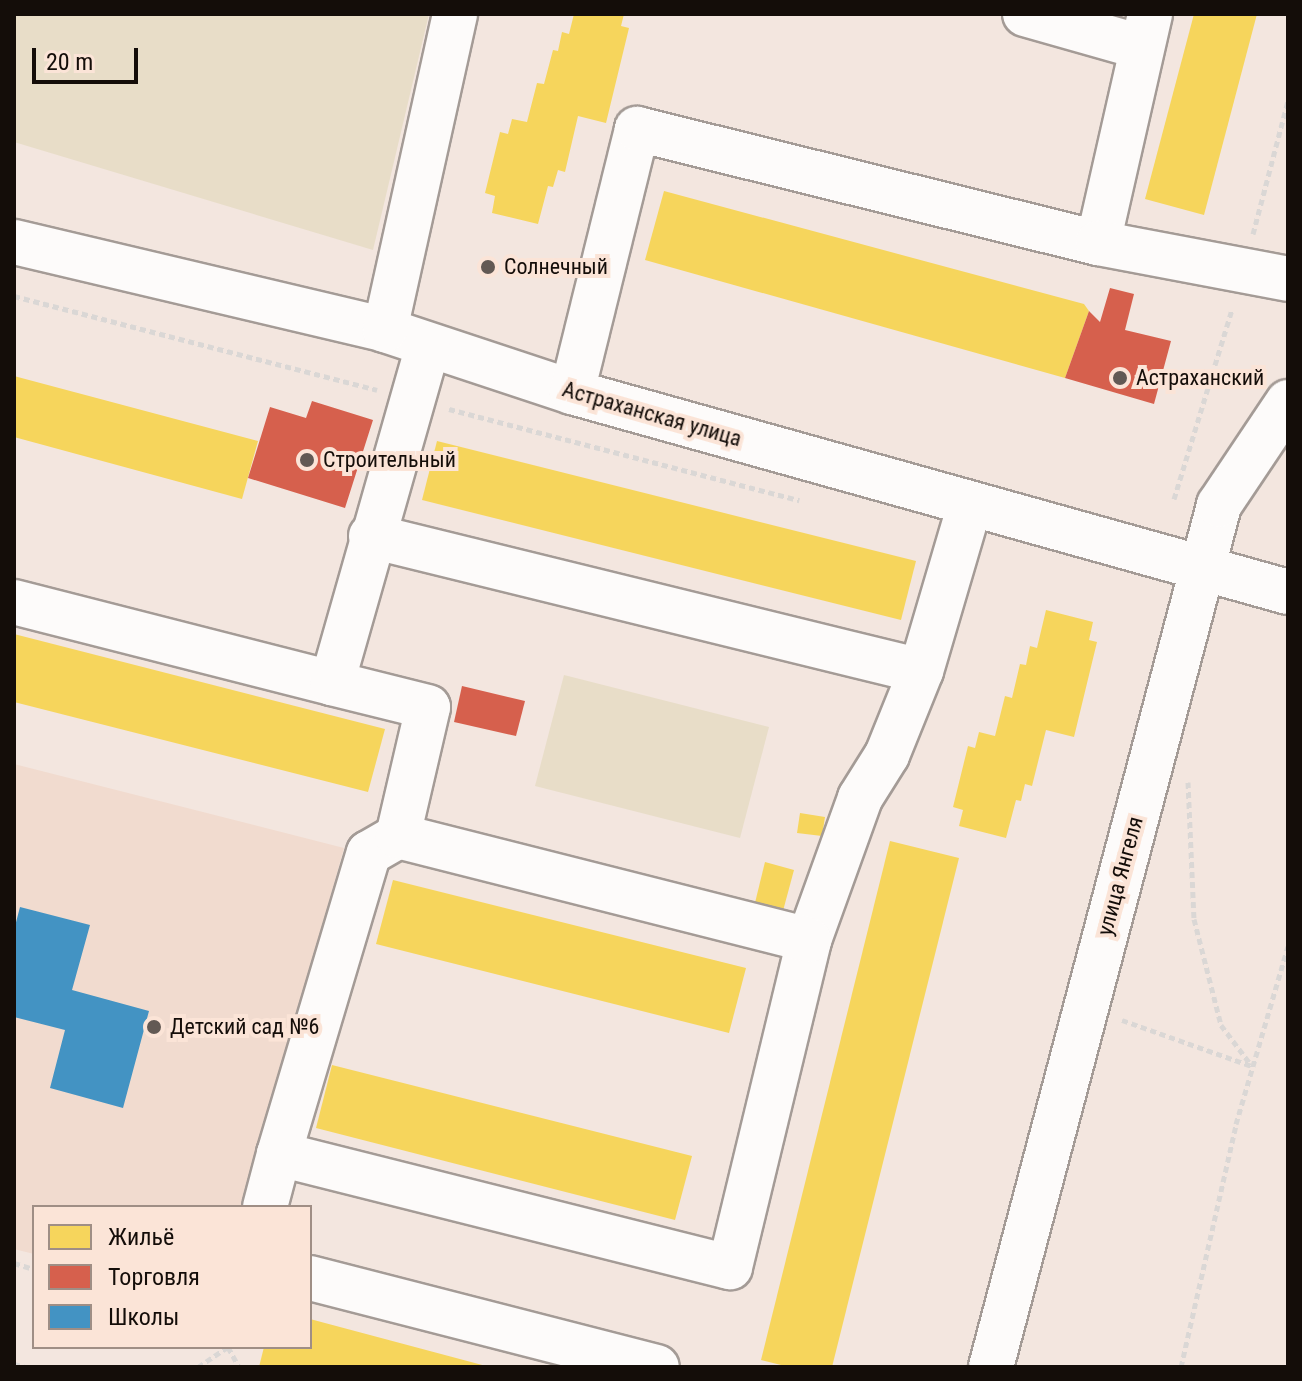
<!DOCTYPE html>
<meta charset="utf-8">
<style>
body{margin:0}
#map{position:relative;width:1302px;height:1381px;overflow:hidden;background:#f3e6df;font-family:"Roboto Condensed",sans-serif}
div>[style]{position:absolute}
.built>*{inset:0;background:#f1dbcf}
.green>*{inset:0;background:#e8ddc8}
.homes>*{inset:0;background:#f6d55c}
.shops>*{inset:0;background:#d6604d}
.schools>*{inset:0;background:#4393c3}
.path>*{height:5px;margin-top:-2.5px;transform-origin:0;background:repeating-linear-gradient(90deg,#dad7d5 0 6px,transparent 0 10px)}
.roads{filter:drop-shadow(2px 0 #a49b96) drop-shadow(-2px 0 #a49b96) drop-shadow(0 2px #a49b96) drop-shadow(0 -2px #a49b96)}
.minor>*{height:44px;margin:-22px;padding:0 22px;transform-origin:22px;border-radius:22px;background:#fdfbfa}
.dots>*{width:22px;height:22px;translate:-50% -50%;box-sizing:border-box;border:4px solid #fbe4d7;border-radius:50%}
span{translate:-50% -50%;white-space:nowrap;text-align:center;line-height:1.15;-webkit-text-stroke:8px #fbe4d7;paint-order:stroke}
.poi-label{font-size:22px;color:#140d09}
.left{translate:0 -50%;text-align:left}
.street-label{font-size:22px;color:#140d09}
.frame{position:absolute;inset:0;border:16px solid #140d09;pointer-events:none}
.legend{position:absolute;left:32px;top:1205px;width:280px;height:144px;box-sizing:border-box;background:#fbe4d7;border:2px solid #9f8e85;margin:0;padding:10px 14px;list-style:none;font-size:24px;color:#140d09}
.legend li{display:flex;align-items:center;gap:16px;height:40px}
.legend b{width:40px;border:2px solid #9f8e85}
.scale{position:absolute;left:32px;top:48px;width:106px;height:36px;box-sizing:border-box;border:4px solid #140d09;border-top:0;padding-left:10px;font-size:24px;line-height:28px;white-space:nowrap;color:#140d09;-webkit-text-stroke:6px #fbe4d7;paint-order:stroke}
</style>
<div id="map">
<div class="built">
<div style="clip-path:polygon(14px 764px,344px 848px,243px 1207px,34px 1207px,34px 1254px,14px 1249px)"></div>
</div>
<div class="green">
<div style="clip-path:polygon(14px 14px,429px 14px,373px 250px,14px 142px)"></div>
<div style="clip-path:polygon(564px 675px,769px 727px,740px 838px,535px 786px)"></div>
</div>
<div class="homes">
<div style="clip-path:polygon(574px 14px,624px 14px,621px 26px,629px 28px,606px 123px,578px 116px,565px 172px,558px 170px,553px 187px,548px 186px,538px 224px,492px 213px,495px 196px,485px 193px,500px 132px,508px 134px,512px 119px,527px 122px,537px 83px,544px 84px,553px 50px,558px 51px,562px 32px,569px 34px)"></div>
<div style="clip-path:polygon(1194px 14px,1257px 14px,1204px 215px,1145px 199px)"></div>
<div style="clip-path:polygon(664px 191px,1084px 304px,1089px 311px,1065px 378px,645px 260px)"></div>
<div style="clip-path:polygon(14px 376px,258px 441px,242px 499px,14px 437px)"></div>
<div style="clip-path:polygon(437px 441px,916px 561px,901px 620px,422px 500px)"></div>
<div style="clip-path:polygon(1046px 610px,1093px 622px,1089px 640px,1097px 642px,1074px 737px,1046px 730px,1032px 786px,1025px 784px,1021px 801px,1016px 800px,1006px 838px,959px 826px,963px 810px,953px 807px,968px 746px,975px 748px,979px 732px,995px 736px,1005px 696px,1012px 698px,1020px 664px,1026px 665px,1030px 646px,1037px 648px)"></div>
<div style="clip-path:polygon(14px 634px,385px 729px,368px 792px,14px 702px)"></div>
<div style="clip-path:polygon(800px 813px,825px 817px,822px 836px,797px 833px)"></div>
<div style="clip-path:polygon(890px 841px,959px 858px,832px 1367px,789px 1367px,761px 1360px)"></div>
<div style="clip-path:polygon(765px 862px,794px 870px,780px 922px,752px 915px)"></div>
<div style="clip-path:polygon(393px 880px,746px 968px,729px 1033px,376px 944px)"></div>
<div style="clip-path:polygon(332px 1065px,692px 1156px,675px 1220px,316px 1128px)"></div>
<div style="clip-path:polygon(310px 1319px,486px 1366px,485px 1367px,259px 1367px,264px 1347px,310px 1347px)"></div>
</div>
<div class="shops">
<div style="clip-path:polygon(1110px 288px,1134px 294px,1125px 330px,1171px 341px,1154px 404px,1065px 378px,1089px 311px,1100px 322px)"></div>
<div style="clip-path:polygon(312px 401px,373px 420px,345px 508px,248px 478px,270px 407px,306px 418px)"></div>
<div style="clip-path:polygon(462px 686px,525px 701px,516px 736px,454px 722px)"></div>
</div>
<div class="schools">
<div style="clip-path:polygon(20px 907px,90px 925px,72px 990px,149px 1011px,123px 1108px,50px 1088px,65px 1030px,14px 1017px,14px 930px)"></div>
</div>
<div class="path">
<div style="left:1253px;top:234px;width:138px;rotate:-75.3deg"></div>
<div style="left:14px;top:296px;width:375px;rotate:14.5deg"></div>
<div style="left:449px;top:409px;width:362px;rotate:14.6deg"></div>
<div style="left:1174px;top:499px;width:199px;rotate:-73deg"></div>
<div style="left:1188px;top:782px;width:137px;rotate:87.5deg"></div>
<div style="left:1194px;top:919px;width:109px;rotate:75.7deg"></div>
<div style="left:1221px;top:1025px;width:51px;rotate:52.9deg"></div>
<div style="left:1122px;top:1020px;width:138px;rotate:19.5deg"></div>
<div style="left:14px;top:1263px;width:21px;rotate:17deg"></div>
<div style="left:228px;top:1347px;width:23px;rotate:61deg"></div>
<div style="left:14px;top:1364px;width:11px;rotate:15deg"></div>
<div style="left:198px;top:1367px;width:36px;rotate:-34deg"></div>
<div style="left:1181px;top:1367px;width:249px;rotate:-77.2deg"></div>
<div style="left:1236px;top:1124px;width:185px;rotate:-73.7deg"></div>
</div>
<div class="roads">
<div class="minor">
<div style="left:1025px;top:14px;width:121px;rotate:15.9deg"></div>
<div style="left:14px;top:242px;width:381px;rotate:13.3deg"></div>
<div style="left:385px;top:330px;width:197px;rotate:18.3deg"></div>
<div style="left:572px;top:392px;width:743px;rotate:15.61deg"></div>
<div style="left:1098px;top:243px;width:235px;rotate:-77.2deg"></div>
<div style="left:385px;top:330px;width:324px;rotate:-77.5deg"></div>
<div style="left:572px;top:392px;width:271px;rotate:-76.1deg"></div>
<div style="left:637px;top:129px;width:475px;rotate:13.9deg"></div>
<div style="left:1098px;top:243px;width:193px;rotate:10.7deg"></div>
<div style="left:371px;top:536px;width:566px;rotate:13.79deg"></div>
<div style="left:921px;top:671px;width:173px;rotate:-73.6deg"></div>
<div style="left:14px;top:602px;width:328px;rotate:14.3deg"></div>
<div style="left:809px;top:940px;width:151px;rotate:-70.2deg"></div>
<div style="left:860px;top:798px;width:51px;rotate:-57.9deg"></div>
<div style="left:887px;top:755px;width:91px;rotate:-68deg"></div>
<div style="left:279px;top:1154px;width:314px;rotate:-73.4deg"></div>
<div style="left:369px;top:853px;width:34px;rotate:-30deg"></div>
<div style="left:265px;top:1207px;width:55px;rotate:-75.2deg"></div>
<div style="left:279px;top:1154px;width:465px;rotate:14.1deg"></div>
<div style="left:730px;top:1267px;width:336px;rotate:-76.4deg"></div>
<div style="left:809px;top:940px;width:424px;rotate:-165.8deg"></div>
<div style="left:398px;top:836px;width:132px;rotate:-76.9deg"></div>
<div style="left:428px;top:707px;width:99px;rotate:-166deg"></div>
<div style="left:332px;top:683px;width:349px;rotate:-74.1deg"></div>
<div style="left:310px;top:1278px;width:358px;rotate:14.4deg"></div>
<div style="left:991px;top:1367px;width:892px;rotate:-75.18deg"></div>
<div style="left:1219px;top:505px;width:124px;rotate:-56.2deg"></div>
</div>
</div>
<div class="dots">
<div style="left:488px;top:267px;background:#625954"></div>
<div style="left:1120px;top:378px;background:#625954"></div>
<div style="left:307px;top:460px;background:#625954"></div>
<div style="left:154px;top:1027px;background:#625954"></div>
</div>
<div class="poi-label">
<span class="left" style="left:504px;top:267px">Солнечный</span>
<span class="left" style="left:1136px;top:378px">Астраханский</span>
<span class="left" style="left:323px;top:460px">Строительный</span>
<span class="left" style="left:170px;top:1027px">Детский сад №6</span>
</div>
<div class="street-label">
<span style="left:652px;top:414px;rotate:16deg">Астраханская улица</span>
<span style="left:1120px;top:876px;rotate:-75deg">улица Янгеля</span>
</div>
<div class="frame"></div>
<ul class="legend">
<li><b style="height:22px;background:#f6d55c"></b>Жильё</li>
<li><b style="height:22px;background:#d6604d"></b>Торговля</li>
<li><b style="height:22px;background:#4393c3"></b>Школы</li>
</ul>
<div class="scale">20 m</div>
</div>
